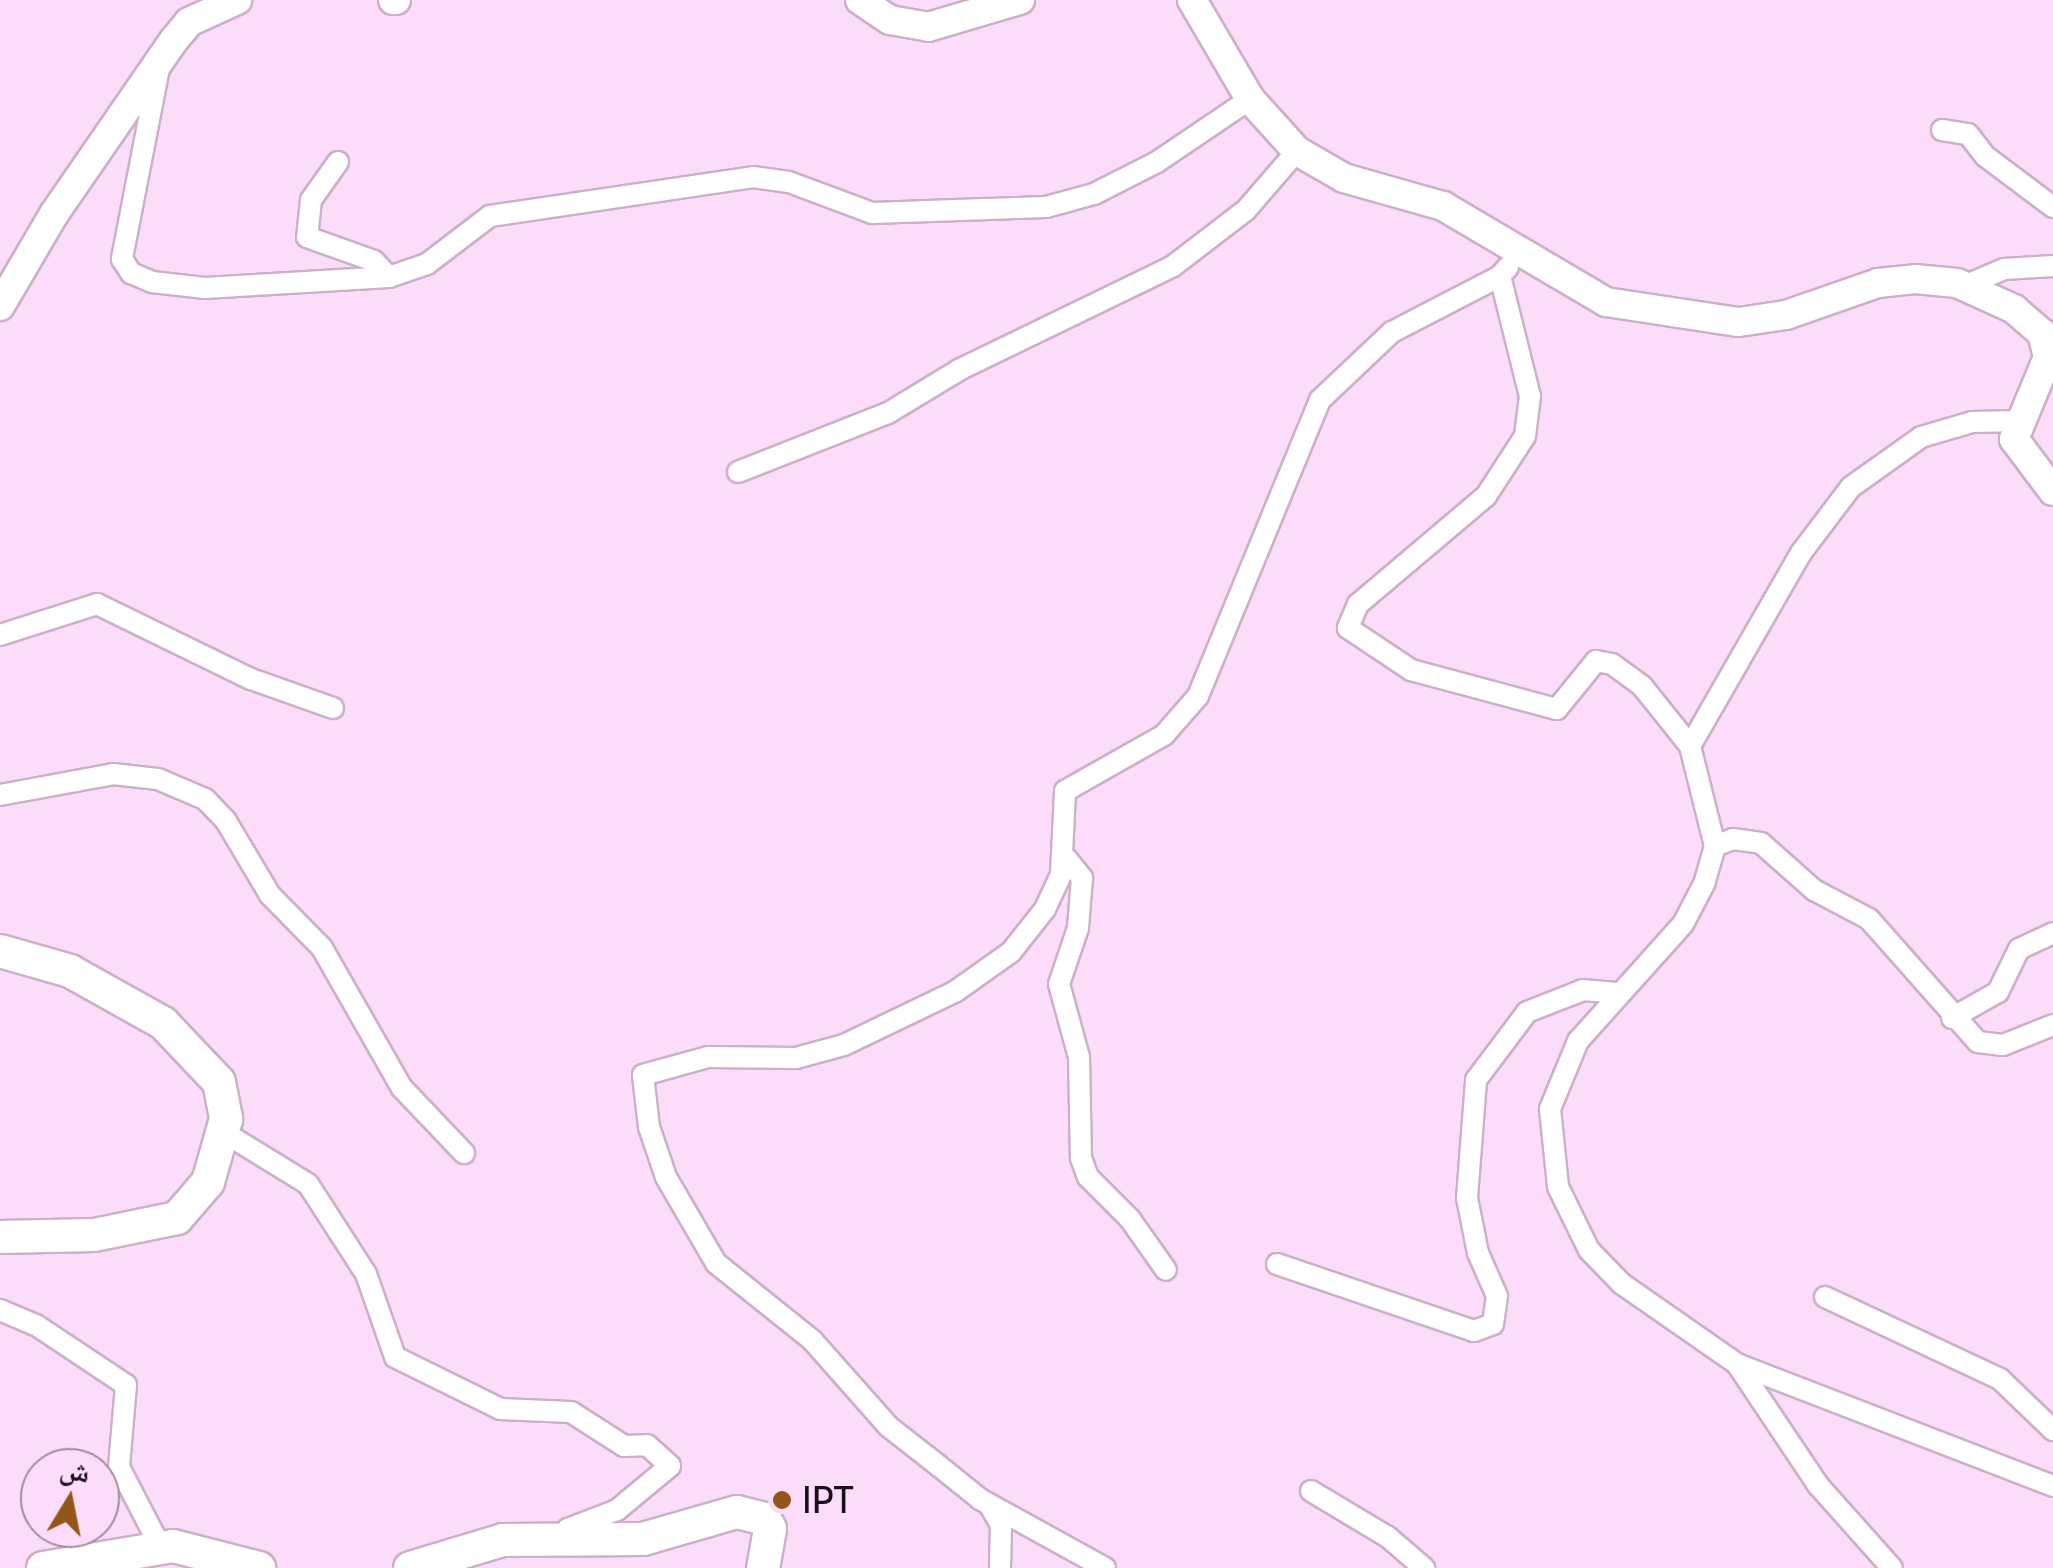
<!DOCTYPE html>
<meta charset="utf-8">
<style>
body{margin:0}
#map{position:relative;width:2053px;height:1568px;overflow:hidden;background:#fcddf9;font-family:Cabin,"Noto Naskh Arabic",sans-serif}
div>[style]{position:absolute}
.roads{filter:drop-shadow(2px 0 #ccafc9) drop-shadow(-2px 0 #ccafc9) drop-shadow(0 2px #ccafc9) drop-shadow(0 -2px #ccafc9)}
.minor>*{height:20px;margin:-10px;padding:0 10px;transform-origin:10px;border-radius:10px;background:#fff}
.tertiary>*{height:28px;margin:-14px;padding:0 14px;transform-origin:14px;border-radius:14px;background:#fff}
.primary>*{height:32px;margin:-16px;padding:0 16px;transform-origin:16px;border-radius:16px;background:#fff}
.dots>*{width:28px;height:28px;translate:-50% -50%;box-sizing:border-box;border:5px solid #fcddf9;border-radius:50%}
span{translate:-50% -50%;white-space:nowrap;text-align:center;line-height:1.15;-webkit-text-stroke:8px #fcddf9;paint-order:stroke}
.poi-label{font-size:38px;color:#1a1019}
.left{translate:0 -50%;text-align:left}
.north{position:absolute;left:20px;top:1448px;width:100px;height:100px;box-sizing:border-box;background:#fcddf9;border:2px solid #a28b9f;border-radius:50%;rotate:10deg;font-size:28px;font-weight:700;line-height:40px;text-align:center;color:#1a1019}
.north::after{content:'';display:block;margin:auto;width:35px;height:45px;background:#935618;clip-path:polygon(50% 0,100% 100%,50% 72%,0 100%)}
</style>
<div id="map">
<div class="roads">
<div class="minor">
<div style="left:159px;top:68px;width:195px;rotate:101deg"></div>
<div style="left:122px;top:259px;width:17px;rotate:57deg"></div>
<div style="left:131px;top:273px;width:23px;rotate:23deg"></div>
<div style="left:152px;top:282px;width:53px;rotate:6.5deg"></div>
<div style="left:205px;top:288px;width:184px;rotate:-3.4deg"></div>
<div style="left:389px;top:277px;width:40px;rotate:-18.9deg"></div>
<div style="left:427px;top:264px;width:79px;rotate:-37.3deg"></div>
<div style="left:490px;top:216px;width:266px;rotate:-8.4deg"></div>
<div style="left:753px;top:177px;width:36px;rotate:8deg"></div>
<div style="left:789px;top:182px;width:89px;rotate:20.5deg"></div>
<div style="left:872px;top:213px;width:174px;rotate:-2deg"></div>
<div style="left:1046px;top:207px;width:50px;rotate:-15.2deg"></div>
<div style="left:1094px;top:194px;width:71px;rotate:-26.9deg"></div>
<div style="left:1157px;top:162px;width:112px;rotate:-34.1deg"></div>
<div style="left:1942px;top:130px;width:26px;rotate:9deg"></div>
<div style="left:1968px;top:134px;width:28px;rotate:52deg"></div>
<div style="left:1985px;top:156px;width:85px;rotate:36.9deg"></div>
<div style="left:338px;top:162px;width:47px;rotate:125.4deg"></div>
<div style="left:311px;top:200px;width:37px;rotate:96deg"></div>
<div style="left:307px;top:237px;width:71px;rotate:19.7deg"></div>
<div style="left:374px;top:261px;width:22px;rotate:47deg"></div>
<div style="left:1508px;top:267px;width:12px;rotate:132deg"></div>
<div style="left:1500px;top:276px;width:124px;rotate:76deg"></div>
<div style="left:1530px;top:396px;width:40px;rotate:97.1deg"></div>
<div style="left:1525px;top:436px;width:72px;rotate:123deg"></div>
<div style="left:1486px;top:496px;width:167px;rotate:139.8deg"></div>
<div style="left:1358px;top:604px;width:26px;rotate:113deg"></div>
<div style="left:1348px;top:628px;width:76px;rotate:33.7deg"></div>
<div style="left:1411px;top:670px;width:151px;rotate:15deg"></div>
<div style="left:1557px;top:709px;width:62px;rotate:-50.9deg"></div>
<div style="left:1596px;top:661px;width:16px;rotate:11deg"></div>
<div style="left:1612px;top:664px;width:37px;rotate:36deg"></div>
<div style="left:1642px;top:686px;width:77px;rotate:51.3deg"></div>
<div style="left:1690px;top:746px;width:103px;rotate:76deg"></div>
<div style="left:1715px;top:846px;width:37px;rotate:106deg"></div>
<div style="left:1705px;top:882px;width:47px;rotate:117.6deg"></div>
<div style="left:1683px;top:924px;width:157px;rotate:131.9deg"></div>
<div style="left:1578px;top:1041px;width:74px;rotate:112.4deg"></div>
<div style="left:1550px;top:1109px;width:78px;rotate:84.1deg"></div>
<div style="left:1558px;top:1187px;width:70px;rotate:63.8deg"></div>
<div style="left:1589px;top:1250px;width:47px;rotate:45.9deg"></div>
<div style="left:1622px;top:1284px;width:140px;rotate:34.8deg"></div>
<div style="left:1737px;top:1364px;width:146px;rotate:56.2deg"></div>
<div style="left:1818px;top:1485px;width:111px;rotate:48.3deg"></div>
<div style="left:1964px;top:286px;width:43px;rotate:-23deg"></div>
<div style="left:2004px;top:269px;width:49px;rotate:-3.5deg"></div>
<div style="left:738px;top:472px;width:161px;rotate:-21.5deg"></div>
<div style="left:888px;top:413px;width:83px;rotate:-31.2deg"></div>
<div style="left:959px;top:370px;width:238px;rotate:-25.9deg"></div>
<div style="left:1173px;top:266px;width:92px;rotate:-37.5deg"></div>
<div style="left:1246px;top:210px;width:78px;rotate:-49.2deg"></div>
<div style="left:0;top:635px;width:102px;rotate:-17.7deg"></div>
<div style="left:97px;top:604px;width:171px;rotate:26deg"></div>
<div style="left:251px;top:679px;width:87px;rotate:19.5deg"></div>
<div style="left:1690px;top:746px;width:223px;rotate:-60.1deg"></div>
<div style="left:1801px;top:553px;width:83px;rotate:-52.9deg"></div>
<div style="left:1851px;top:487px;width:86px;rotate:-35.5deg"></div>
<div style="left:1921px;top:437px;width:53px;rotate:-16.4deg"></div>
<div style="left:1972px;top:422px;width:49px;rotate:-1.2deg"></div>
<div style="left:0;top:795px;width:115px;rotate:-10.5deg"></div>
<div style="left:113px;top:774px;width:45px;rotate:6.3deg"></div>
<div style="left:158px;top:779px;width:51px;rotate:23.1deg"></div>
<div style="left:205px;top:799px;width:30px;rotate:46deg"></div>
<div style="left:226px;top:821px;width:86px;rotate:59.3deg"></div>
<div style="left:270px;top:895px;width:74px;rotate:45.5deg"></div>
<div style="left:322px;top:948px;width:161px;rotate:60.3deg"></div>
<div style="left:402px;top:1088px;width:90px;rotate:46.4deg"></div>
<div style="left:1715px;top:846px;width:19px;rotate:-21deg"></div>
<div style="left:1733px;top:839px;width:28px;rotate:8deg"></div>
<div style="left:1761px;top:843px;width:71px;rotate:41.6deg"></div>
<div style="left:1814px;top:890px;width:62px;rotate:27.8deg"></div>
<div style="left:1869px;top:919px;width:164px;rotate:48.5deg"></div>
<div style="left:1978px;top:1042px;width:25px;rotate:7deg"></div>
<div style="left:2003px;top:1045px;width:54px;rotate:-21.8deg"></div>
<div style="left:1066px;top:858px;width:26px;rotate:51deg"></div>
<div style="left:1082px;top:878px;width:50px;rotate:94.6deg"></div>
<div style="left:1078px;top:928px;width:59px;rotate:108.7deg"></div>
<div style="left:1059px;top:984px;width:76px;rotate:74.7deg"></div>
<div style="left:1079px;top:1057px;width:101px;rotate:88.9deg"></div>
<div style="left:1081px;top:1158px;width:20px;rotate:70deg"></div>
<div style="left:1088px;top:1177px;width:59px;rotate:45deg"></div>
<div style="left:1130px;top:1219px;width:62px;rotate:54.8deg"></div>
<div style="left:1952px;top:1018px;width:53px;rotate:-29.5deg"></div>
<div style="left:1998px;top:992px;width:48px;rotate:-64deg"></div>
<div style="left:2019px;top:949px;width:38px;rotate:-25deg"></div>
<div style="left:225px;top:1133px;width:97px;rotate:31.6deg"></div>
<div style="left:308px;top:1184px;width:107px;rotate:57.2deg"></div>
<div style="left:366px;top:1274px;width:88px;rotate:70.7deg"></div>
<div style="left:395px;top:1357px;width:117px;rotate:26.3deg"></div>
<div style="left:500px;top:1409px;width:71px;rotate:2.4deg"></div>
<div style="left:571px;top:1412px;width:63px;rotate:32.7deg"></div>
<div style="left:624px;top:1446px;width:23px;rotate:-2deg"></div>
<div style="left:647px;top:1445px;width:31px;rotate:42deg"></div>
<div style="left:670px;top:1466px;width:69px;rotate:140.3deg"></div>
<div style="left:617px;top:1510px;width:53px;rotate:158.8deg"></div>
<div style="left:568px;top:1529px;width:12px;rotate:70deg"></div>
<div style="left:1277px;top:1264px;width:208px;rotate:18.8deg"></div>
<div style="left:1474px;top:1331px;width:20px;rotate:-20deg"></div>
<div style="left:1493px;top:1324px;width:28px;rotate:-82deg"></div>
<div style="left:1497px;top:1296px;width:47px;rotate:-113.8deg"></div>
<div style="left:1478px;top:1253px;width:56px;rotate:-101.3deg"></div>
<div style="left:1467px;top:1198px;width:118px;rotate:-85.6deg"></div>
<div style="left:1476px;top:1080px;width:85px;rotate:-53.1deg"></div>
<div style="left:1527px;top:1012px;width:60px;rotate:-21.4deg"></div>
<div style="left:1583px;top:990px;width:33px;rotate:5deg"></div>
<div style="left:1825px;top:1297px;width:193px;rotate:25.1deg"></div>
<div style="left:2000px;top:1379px;width:74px;rotate:43.9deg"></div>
<div style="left:0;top:1310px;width:39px;rotate:23deg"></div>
<div style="left:36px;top:1325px;width:108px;rotate:33.7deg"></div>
<div style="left:126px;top:1385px;width:82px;rotate:94.9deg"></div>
<div style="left:119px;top:1467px;width:89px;rotate:62.6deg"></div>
<div style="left:1737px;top:1364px;width:339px;rotate:21.1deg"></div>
<div style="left:1311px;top:1491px;width:90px;rotate:30.9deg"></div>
<div style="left:1388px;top:1537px;width:48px;rotate:40.7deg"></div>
<div style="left:990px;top:1506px;width:22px;rotate:60deg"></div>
<div style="left:1001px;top:1525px;width:43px;rotate:91.3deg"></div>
<div style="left:1105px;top:1568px;width:143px;rotate:-151.1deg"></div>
<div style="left:980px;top:1499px;width:53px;rotate:-141.2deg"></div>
<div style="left:939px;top:1466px;width:63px;rotate:-142deg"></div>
<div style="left:889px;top:1427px;width:116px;rotate:-131.5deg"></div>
<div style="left:812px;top:1340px;width:123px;rotate:-141.3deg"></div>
<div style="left:716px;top:1263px;width:99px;rotate:-120.2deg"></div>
<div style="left:666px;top:1177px;width:53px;rotate:-108.8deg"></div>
<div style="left:649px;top:1127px;width:52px;rotate:-96.6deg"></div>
<div style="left:643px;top:1075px;width:67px;rotate:-15.5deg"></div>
<div style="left:708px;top:1057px;width:88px;rotate:0.7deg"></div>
<div style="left:796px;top:1058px;width:50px;rotate:-15.2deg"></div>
<div style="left:844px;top:1045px;width:124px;rotate:-25.7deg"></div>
<div style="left:956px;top:991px;width:67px;rotate:-35.3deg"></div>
<div style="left:1011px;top:952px;width:55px;rotate:-51.7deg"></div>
<div style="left:1045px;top:909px;width:38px;rotate:-65deg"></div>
<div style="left:1061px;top:874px;width:83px;rotate:-87.2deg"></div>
<div style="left:1065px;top:791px;width:114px;rotate:-29.5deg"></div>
<div style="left:1164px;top:735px;width:52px;rotate:-48.9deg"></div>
<div style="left:1198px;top:696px;width:320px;rotate:-67.6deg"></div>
<div style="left:1320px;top:400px;width:99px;rotate:-43.4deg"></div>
<div style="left:1392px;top:332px;width:122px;rotate:-27.4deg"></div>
</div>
<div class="tertiary">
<div style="left:393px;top:0;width:3px"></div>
<div style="left:860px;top:0;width:36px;rotate:34deg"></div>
<div style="left:890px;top:20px;width:39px;rotate:10deg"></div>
<div style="left:928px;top:27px;width:96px;rotate:-16.4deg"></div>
<div style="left:1192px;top:0;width:115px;rotate:59.6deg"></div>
<div style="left:1250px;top:99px;width:70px;rotate:47.9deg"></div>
<div style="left:1297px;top:151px;width:54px;rotate:29.9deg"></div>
<div style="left:1344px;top:178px;width:103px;rotate:15.8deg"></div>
<div style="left:1443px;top:206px;width:189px;rotate:30.5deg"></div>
<div style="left:1606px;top:302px;width:134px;rotate:8.6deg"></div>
<div style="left:1739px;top:322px;width:48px;rotate:-8.5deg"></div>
<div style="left:1786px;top:315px;width:97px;rotate:-19.2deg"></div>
<div style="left:1878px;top:283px;width:37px;rotate:-6deg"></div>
<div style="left:1915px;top:279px;width:42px;rotate:5.4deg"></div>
<div style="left:1957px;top:283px;width:63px;rotate:24.5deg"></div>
<div style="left:2014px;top:309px;width:37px;rotate:41deg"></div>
<div style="left:2042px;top:333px;width:25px;rotate:76deg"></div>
<div style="left:2048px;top:357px;width:89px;rotate:112.5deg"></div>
<div style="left:2014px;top:439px;width:65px;rotate:53.1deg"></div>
<div style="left:0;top:306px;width:107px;rotate:-59.6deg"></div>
<div style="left:54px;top:214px;width:211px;rotate:-55.4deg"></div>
<div style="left:174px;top:40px;width:23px;rotate:-50deg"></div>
<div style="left:189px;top:22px;width:53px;rotate:-24.6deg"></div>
</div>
<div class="primary">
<div style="left:0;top:951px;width:73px;rotate:15.9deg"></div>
<div style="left:70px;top:971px;width:107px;rotate:29.2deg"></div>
<div style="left:163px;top:1023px;width:81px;rotate:46.5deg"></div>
<div style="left:219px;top:1082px;width:38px;rotate:79deg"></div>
<div style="left:226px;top:1119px;width:66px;rotate:105.9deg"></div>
<div style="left:208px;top:1182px;width:48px;rotate:130.7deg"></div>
<div style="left:177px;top:1218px;width:85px;rotate:168.4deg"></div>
<div style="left:94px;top:1235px;width:94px;rotate:178.8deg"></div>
<div style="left:43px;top:1568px;width:132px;rotate:-9.6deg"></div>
<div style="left:173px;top:1546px;width:89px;rotate:14.3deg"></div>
<div style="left:410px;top:1568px;width:97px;rotate:-16.8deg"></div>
<div style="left:503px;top:1540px;width:140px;rotate:-0.4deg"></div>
<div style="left:643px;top:1539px;width:98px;rotate:-16deg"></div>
<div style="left:737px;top:1512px;width:29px;rotate:14deg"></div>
<div style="left:765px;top:1519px;width:11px;rotate:63deg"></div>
<div style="left:770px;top:1529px;width:40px;rotate:100deg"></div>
</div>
</div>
<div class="dots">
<div style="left:782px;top:1500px;background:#935618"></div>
</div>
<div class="poi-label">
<span class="left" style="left:802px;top:1500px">IPT</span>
</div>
<div class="north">ش</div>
</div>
